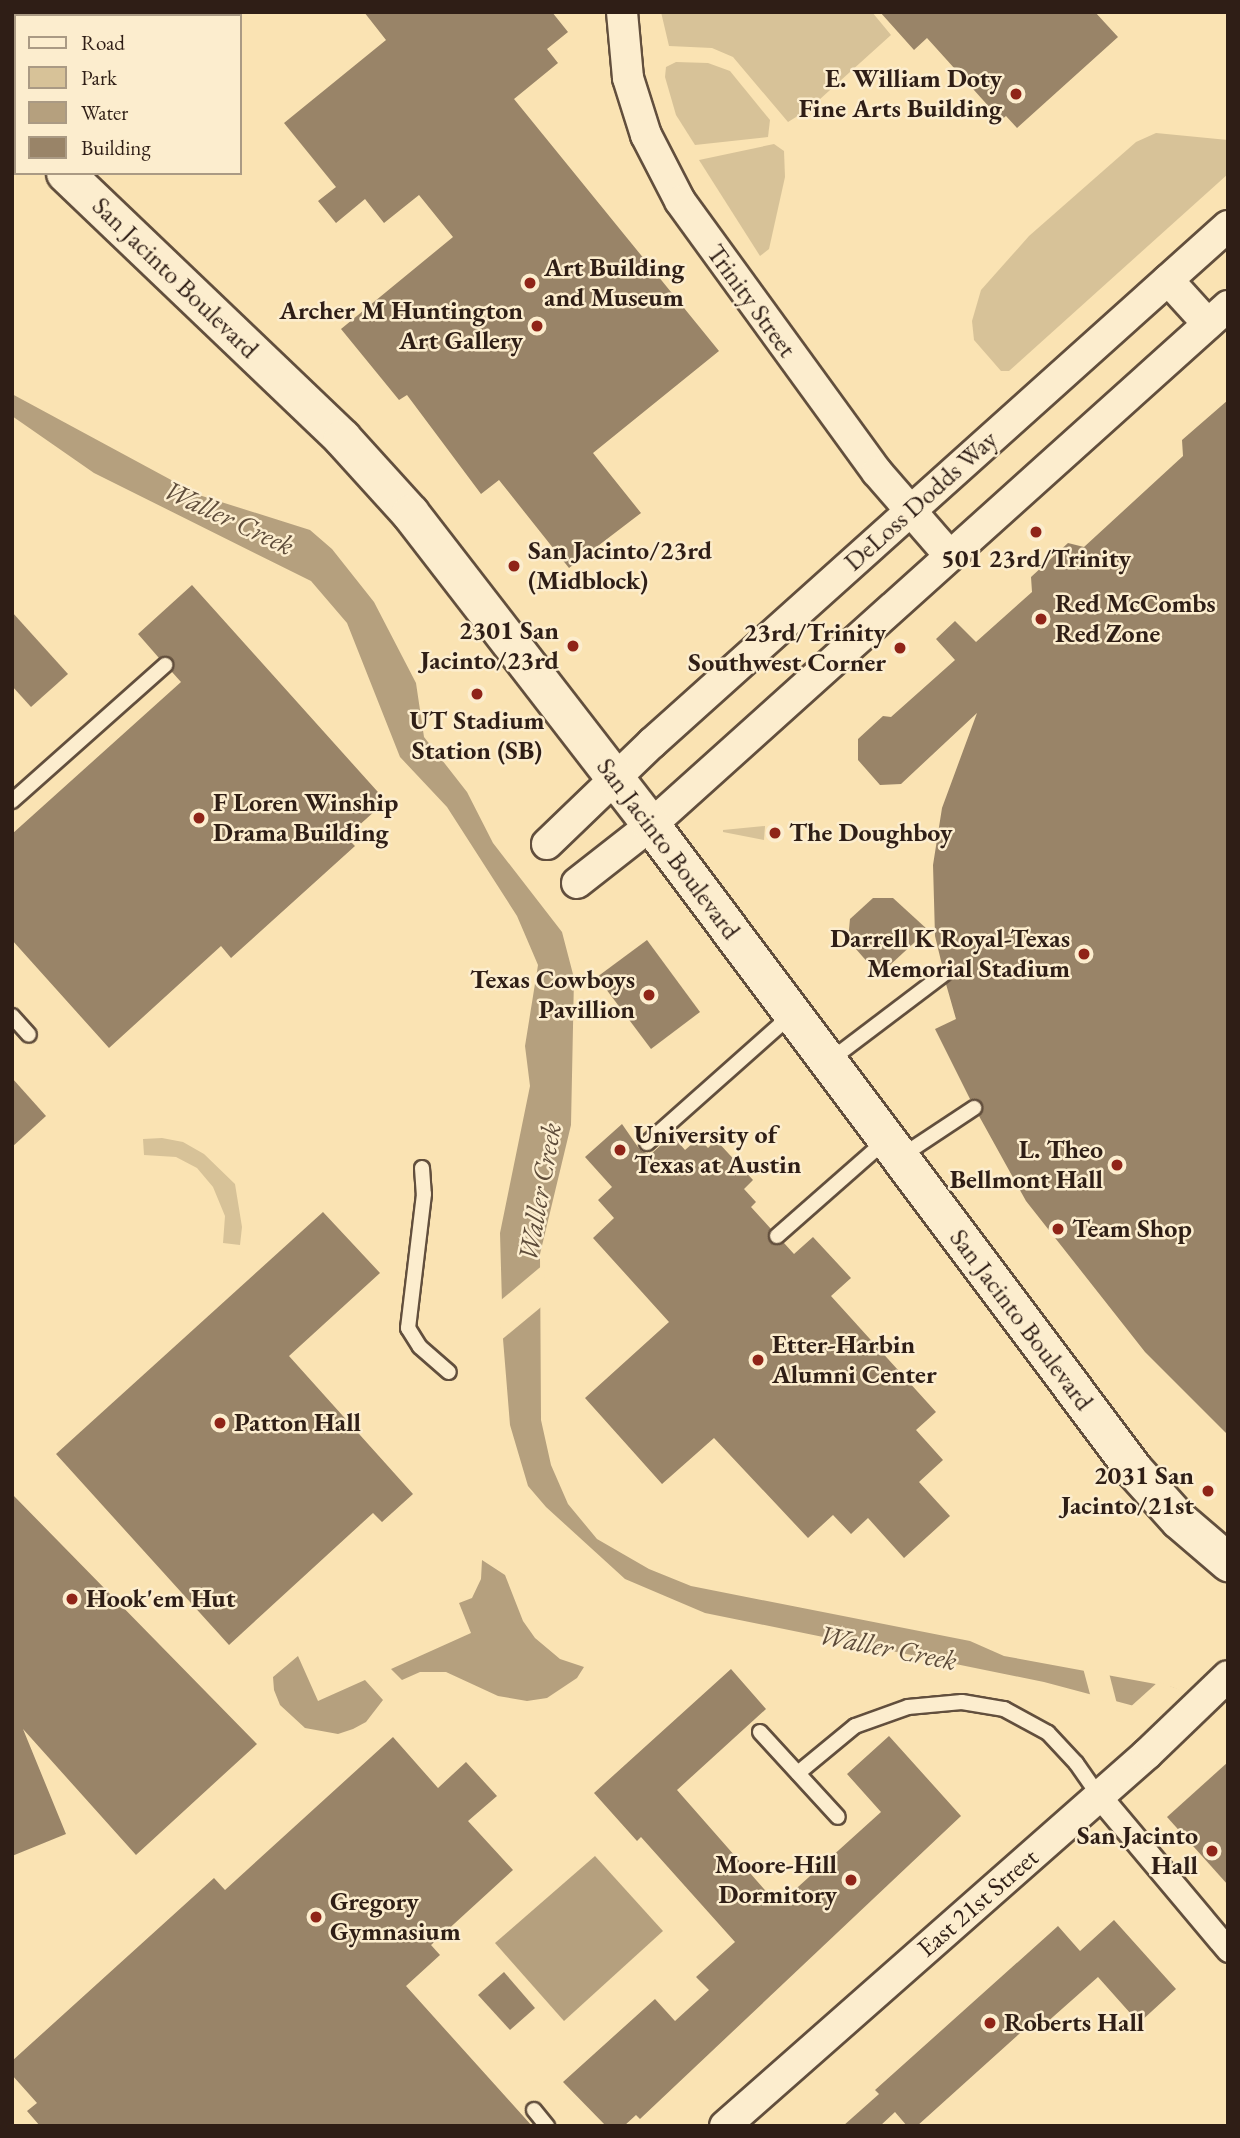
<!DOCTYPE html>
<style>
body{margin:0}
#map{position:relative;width:1240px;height:2138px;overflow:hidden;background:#fae3b3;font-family:"EB Garamond",serif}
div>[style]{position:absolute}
.green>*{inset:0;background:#d7c298}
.water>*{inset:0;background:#b5a07e}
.pier>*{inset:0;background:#fae3b3}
.building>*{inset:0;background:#998468}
.roads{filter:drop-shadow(2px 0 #624f3d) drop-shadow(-2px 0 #624f3d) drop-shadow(0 2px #624f3d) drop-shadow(0 -2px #624f3d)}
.service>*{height:14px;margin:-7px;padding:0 7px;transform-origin:7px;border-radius:7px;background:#fcedce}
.pedestrian>*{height:23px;margin:-11.5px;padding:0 11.5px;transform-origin:11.5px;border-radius:11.5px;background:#fcedce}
.minor>*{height:30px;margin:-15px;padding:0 15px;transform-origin:15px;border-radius:15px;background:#fcedce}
.tertiary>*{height:37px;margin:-18.5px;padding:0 18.5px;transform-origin:18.5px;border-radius:18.5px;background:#fcedce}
.dots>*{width:19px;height:19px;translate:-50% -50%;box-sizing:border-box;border:4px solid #fcedce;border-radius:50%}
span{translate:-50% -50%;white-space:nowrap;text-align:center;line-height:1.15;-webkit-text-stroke:5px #fcedce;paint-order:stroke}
.poi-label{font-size:26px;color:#2f1e16;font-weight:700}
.right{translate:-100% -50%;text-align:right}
.left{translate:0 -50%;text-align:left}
.street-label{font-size:26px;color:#2f1e16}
.water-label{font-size:28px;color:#5e4c3a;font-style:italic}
.frame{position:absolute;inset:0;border:14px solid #2f1e16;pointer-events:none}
.legend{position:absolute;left:14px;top:14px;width:228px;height:161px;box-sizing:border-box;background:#fcedce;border:2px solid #aa9a84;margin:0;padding:9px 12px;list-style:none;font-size:21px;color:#2f1e16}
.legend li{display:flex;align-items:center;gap:14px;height:35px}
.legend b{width:35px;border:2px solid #aa9a84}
</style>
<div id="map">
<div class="green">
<div style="clip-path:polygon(661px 12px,872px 12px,891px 35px,809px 109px,788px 122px,733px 57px,712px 48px,669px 46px)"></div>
<div style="clip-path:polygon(676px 62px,708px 63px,730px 71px,770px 120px,768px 137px,695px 145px,676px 115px,665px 77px,666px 67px)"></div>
<div style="clip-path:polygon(1156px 133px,1228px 140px,1228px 174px,1009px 371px,1001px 371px,974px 340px,972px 321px,981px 290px,1029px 236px,1136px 142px)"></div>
<div style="clip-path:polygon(774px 144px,784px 151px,785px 177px,769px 249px,760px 256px,699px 160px)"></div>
<div style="clip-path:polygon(765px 826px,764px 840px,723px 832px,723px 830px)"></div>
<div style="clip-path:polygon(162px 1138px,183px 1142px,204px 1154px,235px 1184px,242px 1227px,240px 1245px,223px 1243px,225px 1216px,213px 1187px,197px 1168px,176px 1157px,144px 1155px,143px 1139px)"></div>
</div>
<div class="water">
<div style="clip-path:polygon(12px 394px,199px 495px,310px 530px,332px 549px,374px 602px,416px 683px,424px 737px,467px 792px,493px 843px,562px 932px,574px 978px,571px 1125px,540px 1254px,541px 1420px,551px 1465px,568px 1504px,597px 1539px,649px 1569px,691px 1586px,970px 1641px,1004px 1656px,1172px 1687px,1228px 1710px,1228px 1731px,1044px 1682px,705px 1613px,625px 1579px,546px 1507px,528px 1486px,510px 1425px,503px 1339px,500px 1233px,530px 1086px,525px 1046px,538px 965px,517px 916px,447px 807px,400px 757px,347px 623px,311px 581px,94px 473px,12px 416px)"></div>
<div style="clip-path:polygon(482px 1560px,505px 1575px,523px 1621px,535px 1638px,560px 1659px,584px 1667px,577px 1678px,547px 1698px,527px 1701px,498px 1696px,446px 1672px,420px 1672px,402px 1680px,391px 1669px,471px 1633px,459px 1603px,472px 1598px,481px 1579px)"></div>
<div style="clip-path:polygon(298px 1656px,318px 1701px,365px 1680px,383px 1700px,366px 1722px,353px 1729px,338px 1734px,305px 1728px,280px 1705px,274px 1690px,273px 1677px)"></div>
<div style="clip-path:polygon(595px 1856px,663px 1931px,564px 2021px,495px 1943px)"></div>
</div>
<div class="pier">
<div style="clip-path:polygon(544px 1264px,546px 1303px,500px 1341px,501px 1300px)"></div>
<div style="clip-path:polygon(1083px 1668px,1109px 1673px,1117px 1704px,1091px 1698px)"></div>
<div style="clip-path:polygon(1158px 1682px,1228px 1706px,1228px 1731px,1224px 1734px,1128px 1709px)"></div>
</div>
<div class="building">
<div style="clip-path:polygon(364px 12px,552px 12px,568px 32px,547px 49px,558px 63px,514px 99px,719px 351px,593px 453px,641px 513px,569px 568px,499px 480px,481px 494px,407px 395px,399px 400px,341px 329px,453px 237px,419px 195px,384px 223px,365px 199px,336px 223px,318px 201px,336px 187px,284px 123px,386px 40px)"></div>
<div style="clip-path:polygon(880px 12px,1095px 12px,1118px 37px,1017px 128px,1006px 116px,1001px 120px,927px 38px,914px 50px)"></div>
<div style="clip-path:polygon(1228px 400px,1228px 1435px,1145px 1352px,1026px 1201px,979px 1116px,982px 1103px,970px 1099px,935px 1029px,956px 1019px,946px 984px,953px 972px,942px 965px,935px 936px,933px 865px,942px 808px,977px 713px,901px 784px,880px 785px,858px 760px,858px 739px,883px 716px,891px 717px,955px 660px,936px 639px,955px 621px,976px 642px,1032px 592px,1031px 577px,1068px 543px,1084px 547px,1183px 456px,1182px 440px)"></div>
<div style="clip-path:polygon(192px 585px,386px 801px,346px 837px,355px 846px,231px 958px,221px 946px,109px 1048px,12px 940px,12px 834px,181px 682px,172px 672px,172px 658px,159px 658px,138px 634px)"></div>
<div style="clip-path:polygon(12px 612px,68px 674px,31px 707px,12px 686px)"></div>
<div style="clip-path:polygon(873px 898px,893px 898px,928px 930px,890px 965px,870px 965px,848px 940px,850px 919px)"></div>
<div style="clip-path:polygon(647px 940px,700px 1012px,651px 1049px,597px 977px)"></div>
<div style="clip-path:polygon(12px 1078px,46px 1116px,12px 1147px)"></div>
<div style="clip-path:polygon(622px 1124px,640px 1150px,650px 1155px,672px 1135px,685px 1150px,699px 1138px,708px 1148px,716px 1140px,753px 1180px,744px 1189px,756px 1202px,751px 1207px,771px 1229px,770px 1243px,784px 1243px,794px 1254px,813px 1237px,851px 1278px,831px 1296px,936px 1412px,916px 1430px,943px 1460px,919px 1482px,950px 1516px,904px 1558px,868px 1518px,851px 1534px,833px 1515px,808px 1538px,714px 1438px,662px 1484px,585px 1398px,669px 1322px,593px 1238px,614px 1218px,598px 1200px,612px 1187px,585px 1157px)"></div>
<div style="clip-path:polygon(323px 1212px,380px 1273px,289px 1356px,413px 1494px,382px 1522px,373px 1513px,229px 1645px,56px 1454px)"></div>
<div style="clip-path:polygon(12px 1494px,257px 1744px,136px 1855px,23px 1729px,66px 1834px,12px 1856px)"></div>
<div style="clip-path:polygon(731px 1669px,766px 1709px,677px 1790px,778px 1905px,881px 1812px,847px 1774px,889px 1736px,961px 1816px,640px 2119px,636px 2115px,624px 2126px,606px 2126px,563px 2082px,655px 1999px,675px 2021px,709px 1990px,696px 1977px,735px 1942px,641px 1837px,637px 1841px,594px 1793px)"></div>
<div style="clip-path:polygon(393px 1737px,438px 1788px,466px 1762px,497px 1796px,468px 1821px,513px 1870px,431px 1945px,440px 1955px,406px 1986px,532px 2126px,40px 2126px,27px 2111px,37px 2103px,12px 2075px,12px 2061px,214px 1878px,225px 1890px)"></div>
<div style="clip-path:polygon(1228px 1762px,1228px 1885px,1167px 1817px)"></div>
<div style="clip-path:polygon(1114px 1920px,1176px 1989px,1139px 2023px,1098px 1977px,1045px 2024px,1039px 2016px,917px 2126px,907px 2126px,895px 2112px,880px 2126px,843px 2126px,879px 2094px,875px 2090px,1058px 1926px,1080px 1951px)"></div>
<div style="clip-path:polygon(504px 1972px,535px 2008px,510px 2030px,478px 1995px)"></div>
</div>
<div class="roads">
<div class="service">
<div style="left:12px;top:801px;width:205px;rotate:-41.6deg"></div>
<div style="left:12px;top:1016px;width:25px;rotate:48deg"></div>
<div style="left:829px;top:1061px;width:144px;rotate:-37.1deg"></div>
<div style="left:647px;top:1143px;width:193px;rotate:-41.6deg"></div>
<div style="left:900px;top:1157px;width:89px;rotate:-33.5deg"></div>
<div style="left:422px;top:1168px;width:26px;rotate:86deg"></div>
<div style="left:424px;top:1194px;width:135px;rotate:96.8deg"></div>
<div style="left:408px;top:1328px;width:22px;rotate:58deg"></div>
<div style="left:420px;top:1347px;width:38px;rotate:41deg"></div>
<div style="left:777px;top:1236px;width:144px;rotate:-41.3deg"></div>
<div style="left:760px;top:1732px;width:115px;rotate:47.5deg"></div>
<div style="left:798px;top:1773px;width:74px;rotate:-39.5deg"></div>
<div style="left:855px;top:1726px;width:56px;rotate:-19.7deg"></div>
<div style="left:908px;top:1707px;width:54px;rotate:-5.3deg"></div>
<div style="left:962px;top:1702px;width:43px;rotate:9.5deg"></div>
<div style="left:1004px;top:1709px;width:50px;rotate:28.6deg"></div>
<div style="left:1048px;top:1733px;width:41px;rotate:47deg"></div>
<div style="left:1076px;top:1763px;width:40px;rotate:55.1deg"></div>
<div style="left:534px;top:2110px;width:21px;rotate:51deg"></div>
</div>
<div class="pedestrian">
<div style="left:1099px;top:1796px;width:201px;rotate:50deg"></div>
</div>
<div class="minor">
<div style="left:622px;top:12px;width:66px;rotate:84.8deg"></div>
<div style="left:628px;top:78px;width:60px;rotate:72.5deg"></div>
<div style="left:646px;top:135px;width:74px;rotate:62.7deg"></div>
<div style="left:680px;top:201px;width:335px;rotate:54deg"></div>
<div style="left:877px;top:472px;width:111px;rotate:49deg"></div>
<div style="left:1168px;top:280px;width:59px;rotate:47.7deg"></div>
<div style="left:547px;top:844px;width:146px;rotate:-43.9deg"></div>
<div style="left:652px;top:743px;width:774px;rotate:-41.91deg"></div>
<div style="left:577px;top:883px;width:94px;rotate:-38.1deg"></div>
<div style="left:651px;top:825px;width:776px;rotate:-41.97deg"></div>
<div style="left:725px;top:2126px;width:563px;rotate:-41.4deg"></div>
<div style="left:1147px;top:1754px;width:112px;rotate:-43.9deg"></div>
</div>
<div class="tertiary">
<div style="left:12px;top:122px;width:6px;rotate:45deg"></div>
<div style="left:65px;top:173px;width:383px;rotate:43.7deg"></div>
<div style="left:342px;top:438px;width:101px;rotate:47.8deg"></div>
<div style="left:410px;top:513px;width:394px;rotate:52.3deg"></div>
<div style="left:651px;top:825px;width:806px;rotate:53.17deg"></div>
<div style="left:1134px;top:1470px;width:67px;rotate:48deg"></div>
<div style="left:1179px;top:1520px;width:65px;rotate:40.6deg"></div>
</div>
</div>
<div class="dots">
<div style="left:1016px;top:94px;background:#8f2418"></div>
<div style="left:530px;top:283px;background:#8f2418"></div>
<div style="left:537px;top:326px;background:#8f2418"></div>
<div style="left:1036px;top:532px;background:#8f2418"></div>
<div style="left:514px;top:566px;background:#8f2418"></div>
<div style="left:1041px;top:619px;background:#8f2418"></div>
<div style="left:573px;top:646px;background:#8f2418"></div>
<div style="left:900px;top:648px;background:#8f2418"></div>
<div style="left:477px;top:694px;background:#8f2418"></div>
<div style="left:199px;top:818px;background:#8f2418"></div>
<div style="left:775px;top:833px;background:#8f2418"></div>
<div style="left:1084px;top:954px;background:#8f2418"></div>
<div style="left:649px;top:995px;background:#8f2418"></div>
<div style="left:620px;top:1150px;background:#8f2418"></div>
<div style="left:1117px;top:1165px;background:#8f2418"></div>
<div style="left:1058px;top:1229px;background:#8f2418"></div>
<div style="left:758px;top:1360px;background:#8f2418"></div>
<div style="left:220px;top:1423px;background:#8f2418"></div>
<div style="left:1208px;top:1491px;background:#8f2418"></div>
<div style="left:72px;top:1599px;background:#8f2418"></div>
<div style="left:1212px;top:1851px;background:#8f2418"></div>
<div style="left:851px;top:1880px;background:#8f2418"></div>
<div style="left:316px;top:1917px;background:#8f2418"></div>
<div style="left:990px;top:2023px;background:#8f2418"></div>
</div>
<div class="poi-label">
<span class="right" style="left:1002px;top:94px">E. William Doty<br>Fine Arts Building</span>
<span class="left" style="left:544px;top:283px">Art Building<br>and Museum</span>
<span class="right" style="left:523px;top:326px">Archer M Huntington<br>Art Gallery</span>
<span class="left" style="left:528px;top:566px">San Jacinto/23rd<br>(Midblock)</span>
<span style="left:1036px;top:559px">501 23rd/Trinity</span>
<span class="left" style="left:1055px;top:619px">Red McCombs<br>Red Zone</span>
<span class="right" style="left:559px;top:646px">2301 San<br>Jacinto/23rd</span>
<span class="right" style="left:886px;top:648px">23rd/Trinity<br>Southwest Corner</span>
<span style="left:477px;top:736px">UT Stadium<br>Station (SB)</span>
<span class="left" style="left:213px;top:818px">F Loren Winship<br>Drama Building</span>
<span class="left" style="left:789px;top:833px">The Doughboy</span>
<span class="right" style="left:1070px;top:954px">Darrell K Royal-Texas<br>Memorial Stadium</span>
<span class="right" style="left:635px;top:995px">Texas Cowboys<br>Pavillion</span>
<span class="left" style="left:634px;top:1150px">University of<br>Texas at Austin</span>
<span class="right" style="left:1103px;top:1165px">L. Theo<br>Bellmont Hall</span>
<span class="left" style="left:1072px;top:1229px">Team Shop</span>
<span class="left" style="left:772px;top:1360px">Etter-Harbin<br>Alumni Center</span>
<span class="left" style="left:234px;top:1423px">Patton Hall</span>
<span class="right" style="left:1194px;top:1491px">2031 San<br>Jacinto/21st</span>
<span class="left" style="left:86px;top:1599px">Hook'em Hut</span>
<span class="right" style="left:1198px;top:1851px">San Jacinto<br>Hall</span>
<span class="right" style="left:837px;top:1880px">Moore-Hill<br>Dormitory</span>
<span class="left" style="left:330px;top:1917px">Gregory<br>Gymnasium</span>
<span class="left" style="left:1004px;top:2023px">Roberts Hall</span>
</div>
<div class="street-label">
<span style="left:175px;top:278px;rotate:44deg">San Jacinto Boulevard</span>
<span style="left:751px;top:301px;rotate:54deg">Trinity Street</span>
<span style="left:921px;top:501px;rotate:-42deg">DeLoss Dodds Way</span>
<span style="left:668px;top:849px;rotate:53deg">San Jacinto Boulevard</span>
<span style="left:1021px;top:1320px;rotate:53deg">San Jacinto Boulevard</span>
<span style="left:978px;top:1903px;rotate:-41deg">East 21st Street</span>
</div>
<div class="water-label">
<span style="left:229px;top:517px;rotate:25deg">Waller Creek</span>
<span style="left:539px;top:1192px;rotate:-80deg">Waller Creek</span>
<span style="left:888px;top:1647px;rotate:11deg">Waller Creek</span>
</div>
<div class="frame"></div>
<ul class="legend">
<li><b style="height:9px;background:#fcedce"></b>Road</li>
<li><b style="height:19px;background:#d7c298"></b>Park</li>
<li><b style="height:19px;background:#b5a07e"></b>Water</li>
<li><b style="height:19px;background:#998468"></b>Building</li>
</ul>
</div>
